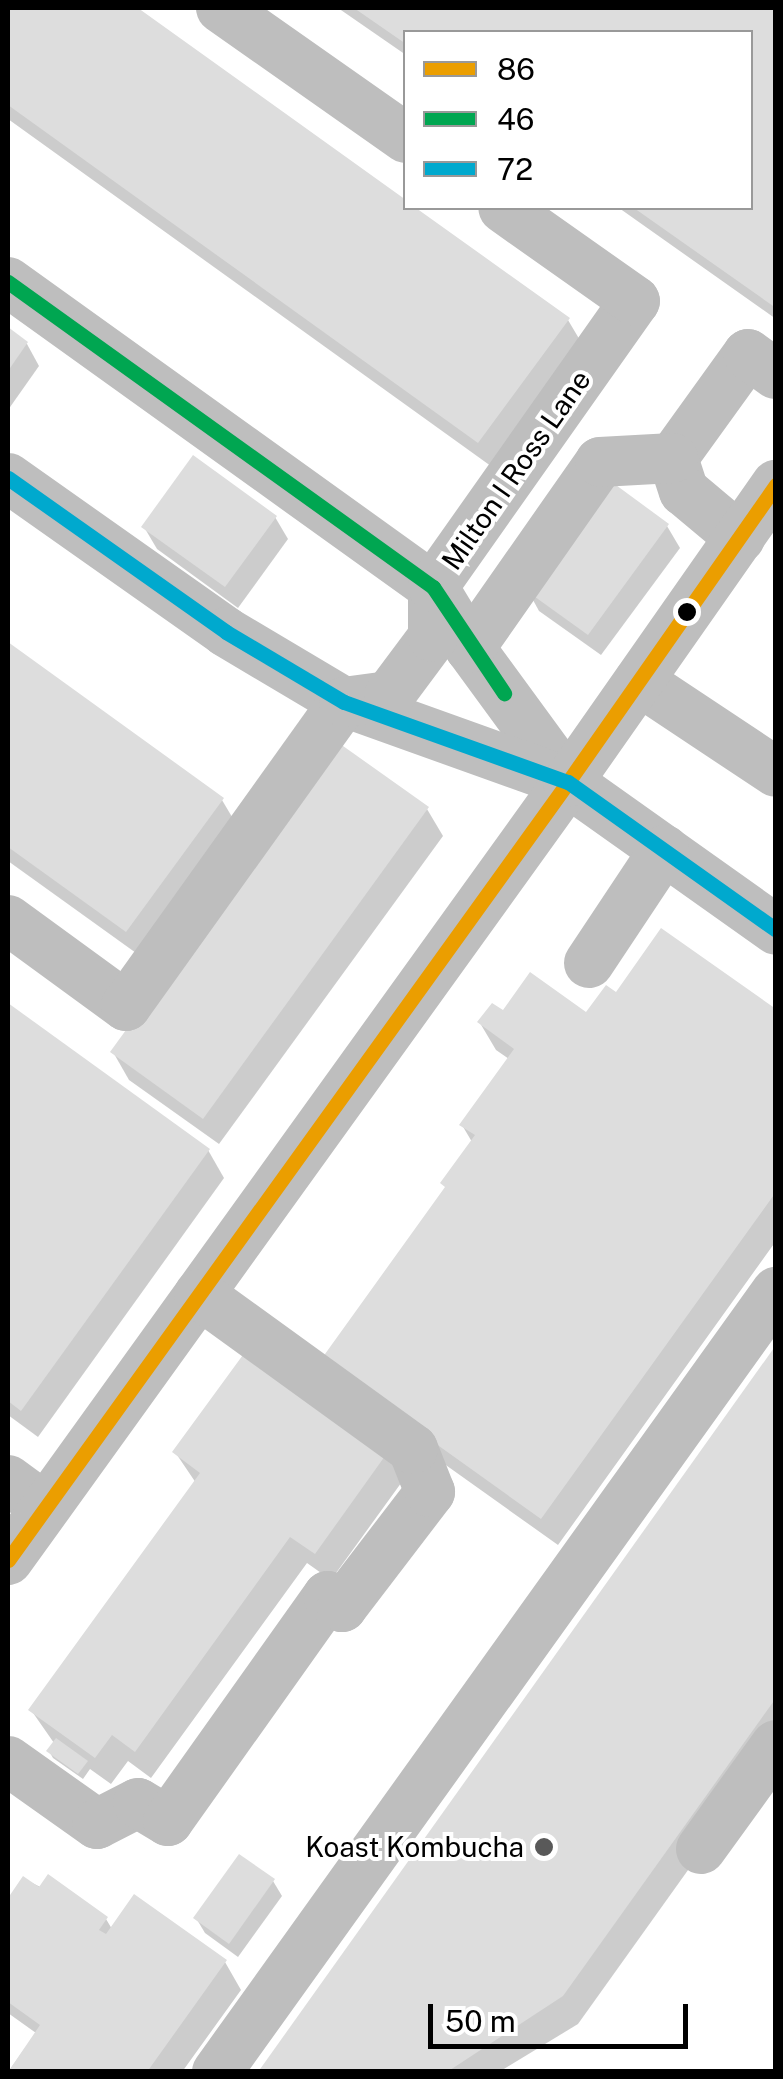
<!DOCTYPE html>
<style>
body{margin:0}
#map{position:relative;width:783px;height:2079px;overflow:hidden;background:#fff;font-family:"Public Sans",sans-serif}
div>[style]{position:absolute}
.shadow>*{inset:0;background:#0003}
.building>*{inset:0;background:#ddd}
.minor>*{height:50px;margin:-25px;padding:0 25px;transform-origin:25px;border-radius:25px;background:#bebebe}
.bus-1>*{height:15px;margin:-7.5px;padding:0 7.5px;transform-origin:7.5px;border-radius:7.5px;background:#eb9e00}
.bus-2>*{height:15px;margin:-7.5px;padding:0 7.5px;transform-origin:7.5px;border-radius:7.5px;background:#00a651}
.bus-3>*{height:15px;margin:-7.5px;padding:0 7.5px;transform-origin:7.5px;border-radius:7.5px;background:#00a9ce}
.dots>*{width:28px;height:28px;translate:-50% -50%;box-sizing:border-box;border:5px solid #fff;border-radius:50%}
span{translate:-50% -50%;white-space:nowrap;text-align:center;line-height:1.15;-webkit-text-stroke:8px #fff;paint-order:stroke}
.street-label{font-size:28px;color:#000}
.poi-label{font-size:28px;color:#000}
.right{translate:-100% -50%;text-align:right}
.frame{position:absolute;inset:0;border:10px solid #000;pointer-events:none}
.legend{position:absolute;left:403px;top:30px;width:350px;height:180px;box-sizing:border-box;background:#fff;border:2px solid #999;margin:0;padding:12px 18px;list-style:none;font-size:30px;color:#000}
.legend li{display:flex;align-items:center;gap:20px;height:50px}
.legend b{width:50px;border:2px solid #999}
.scale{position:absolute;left:428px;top:2004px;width:260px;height:45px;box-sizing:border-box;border:5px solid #000;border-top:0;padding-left:12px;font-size:30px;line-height:35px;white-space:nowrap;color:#000;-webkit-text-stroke:8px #fff;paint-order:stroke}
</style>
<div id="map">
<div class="shadow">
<div style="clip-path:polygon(8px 8px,134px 8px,406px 203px,406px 208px,412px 208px,568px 320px,584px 347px,495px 469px,8px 119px)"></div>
<div style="clip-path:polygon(338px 8px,776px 8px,776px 319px,619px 208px,750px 208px,750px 32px,406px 32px,406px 55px)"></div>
<div style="clip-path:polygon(8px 330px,27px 344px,39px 366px,8px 410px)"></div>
<div style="clip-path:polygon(275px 517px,288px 539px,238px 608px,157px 549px,144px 527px)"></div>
<div style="clip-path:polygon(667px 526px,680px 548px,601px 655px,539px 611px,527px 589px)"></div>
<div style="clip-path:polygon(8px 646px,222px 800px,238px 827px,143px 958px,8px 861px)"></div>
<div style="clip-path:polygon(427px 809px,443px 836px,219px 1144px,129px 1080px,113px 1052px)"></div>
<div style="clip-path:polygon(616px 995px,776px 1012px,776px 1241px,558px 1545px,339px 1389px,472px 1142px,462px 1125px,509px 1059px,496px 1050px,480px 1023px,594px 1021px)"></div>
<div style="clip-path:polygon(8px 1006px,208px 1150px,224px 1178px,38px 1437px,8px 1415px)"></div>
<div style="clip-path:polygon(776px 1350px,776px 1747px,578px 2024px,499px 2072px,261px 2072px)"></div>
<div style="clip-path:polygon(389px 1451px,404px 1479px,331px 1580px,307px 1563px,151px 1778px,128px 1761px,111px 1784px,90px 1769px,83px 1779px,53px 1758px,49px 1751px,54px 1743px,31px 1710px,196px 1483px,175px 1452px)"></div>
<div style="clip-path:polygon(24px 1879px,106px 1919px,112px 1929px,225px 1962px,241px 1990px,182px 2072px,8px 2072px,36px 2033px,8px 2013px,8px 1902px)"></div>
<div style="clip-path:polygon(273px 1881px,282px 1896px,238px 1957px,205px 1933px,196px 1918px)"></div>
</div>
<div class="building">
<div style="clip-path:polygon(8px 8px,138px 8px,406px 200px,406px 208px,416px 208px,570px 318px,478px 443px,8px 105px)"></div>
<div style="clip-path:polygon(354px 8px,776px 8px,776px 308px,634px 208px,750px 208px,750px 32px,406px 32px,406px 44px)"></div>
<div style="clip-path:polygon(8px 327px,28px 342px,8px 371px)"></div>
<div style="clip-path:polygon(193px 455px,277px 516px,225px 587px,141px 527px)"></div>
<div style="clip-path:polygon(605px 477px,669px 524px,588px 635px,524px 589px)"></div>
<div style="clip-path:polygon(8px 642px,224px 798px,126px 932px,8px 847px)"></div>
<div style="clip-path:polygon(336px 741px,429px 807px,203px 1119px,110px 1052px)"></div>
<div style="clip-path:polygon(661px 928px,776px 1009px,776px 1192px,541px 1519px,320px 1361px,445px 1187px,440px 1183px,475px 1135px,459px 1125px,514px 1049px,477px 1022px,492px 1003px,503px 1010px,530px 972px,586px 1012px,606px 985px,616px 992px)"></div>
<div style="clip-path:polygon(8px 1003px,210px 1149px,21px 1411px,8px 1401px)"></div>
<div style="clip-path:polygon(776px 1345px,776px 1698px,563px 1996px,447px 2072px,258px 2072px)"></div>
<div style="clip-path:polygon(248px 1348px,390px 1449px,315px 1554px,290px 1537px,135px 1752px,112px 1735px,95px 1758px,28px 1710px,200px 1473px,172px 1452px)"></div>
<div style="clip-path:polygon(56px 1738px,88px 1761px,78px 1774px,46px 1751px)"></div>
<div style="clip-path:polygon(239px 1854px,275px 1879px,229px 1944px,193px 1918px)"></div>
<div style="clip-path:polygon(48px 1874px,108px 1917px,99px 1930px,106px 1934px,134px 1894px,227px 1960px,147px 2072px,8px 2072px,40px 2025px,8px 2002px,8px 1898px,23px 1876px,39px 1887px)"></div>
</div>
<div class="minor">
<div style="left:221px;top:8px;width:226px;rotate:35.1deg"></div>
<div style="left:8px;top:282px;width:523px;rotate:35.67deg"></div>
<div style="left:433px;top:587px;width:71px;rotate:58.8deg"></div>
<div style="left:470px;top:648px;width:166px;rotate:53.8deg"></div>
<div style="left:673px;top:458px;width:128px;rotate:-54.2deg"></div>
<div style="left:748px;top:354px;width:34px;rotate:36deg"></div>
<div style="left:673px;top:458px;width:35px;rotate:72deg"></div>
<div style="left:684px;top:491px;width:73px;rotate:40deg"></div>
<div style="left:8px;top:478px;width:267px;rotate:35.2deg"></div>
<div style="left:226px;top:632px;width:137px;rotate:30.7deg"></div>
<div style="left:344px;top:702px;width:238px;rotate:19.7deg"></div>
<div style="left:568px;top:782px;width:255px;rotate:35.4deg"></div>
<div style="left:470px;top:648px;width:227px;rotate:-55deg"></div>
<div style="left:600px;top:462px;width:73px;rotate:-3.1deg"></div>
<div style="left:639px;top:681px;width:164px;rotate:33.6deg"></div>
<div style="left:8px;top:920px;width:146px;rotate:36.1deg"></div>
<div style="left:126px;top:1006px;width:374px;rotate:-54.4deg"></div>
<div style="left:344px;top:702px;width:45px;rotate:-7.6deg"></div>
<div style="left:389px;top:696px;width:74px;rotate:-53.3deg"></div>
<div style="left:433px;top:637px;width:50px;rotate:-90deg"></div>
<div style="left:433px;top:587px;width:350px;rotate:-54.8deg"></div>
<div style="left:635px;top:301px;width:161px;rotate:-144.8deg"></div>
<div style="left:589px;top:963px;width:136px;rotate:-56.4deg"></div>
<div style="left:8px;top:1480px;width:46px;rotate:36.1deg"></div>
<div style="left:8px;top:1560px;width:959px;rotate:-54.25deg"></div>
<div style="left:568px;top:782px;width:363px;rotate:-55deg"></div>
<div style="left:8px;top:1761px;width:109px;rotate:35.3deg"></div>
<div style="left:97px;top:1824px;width:46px;rotate:-27.1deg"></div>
<div style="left:138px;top:1803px;width:35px;rotate:31deg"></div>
<div style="left:168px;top:1821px;width:276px;rotate:-54.6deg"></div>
<div style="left:328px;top:1596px;width:18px;rotate:38deg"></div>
<div style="left:342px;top:1607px;width:145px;rotate:-52.6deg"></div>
<div style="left:430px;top:1492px;width:46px;rotate:-111.6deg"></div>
<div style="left:413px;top:1449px;width:264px;rotate:-144.1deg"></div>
<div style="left:701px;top:1849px;width:128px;rotate:-54.2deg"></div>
<div style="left:217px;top:2072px;width:960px;rotate:-54.37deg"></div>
</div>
<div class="bus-1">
<div style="left:8px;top:1560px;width:959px;rotate:-54.25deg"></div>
<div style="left:568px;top:782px;width:363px;rotate:-55deg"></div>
</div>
<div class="bus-2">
<div style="left:8px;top:282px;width:523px;rotate:35.67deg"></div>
<div style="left:433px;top:587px;width:128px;rotate:56.2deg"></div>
</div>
<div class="bus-3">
<div style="left:8px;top:478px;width:267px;rotate:35.2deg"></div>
<div style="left:226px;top:632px;width:137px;rotate:30.7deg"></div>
<div style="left:344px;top:702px;width:238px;rotate:19.7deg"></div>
<div style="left:568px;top:782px;width:255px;rotate:35.4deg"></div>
</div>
<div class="dots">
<div style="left:687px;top:612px;background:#000"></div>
<div style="left:544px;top:1847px;background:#595959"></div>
</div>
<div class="street-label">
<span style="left:516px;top:470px;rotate:-55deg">Milton I Ross Lane</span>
</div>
<div class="poi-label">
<span class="right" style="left:524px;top:1847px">Koast Kombucha</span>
</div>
<div class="frame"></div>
<ul class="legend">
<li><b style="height:12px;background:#eb9e00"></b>86</li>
<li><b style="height:12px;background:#00a651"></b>46</li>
<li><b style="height:12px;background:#00a9ce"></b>72</li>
</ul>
<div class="scale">50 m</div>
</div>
